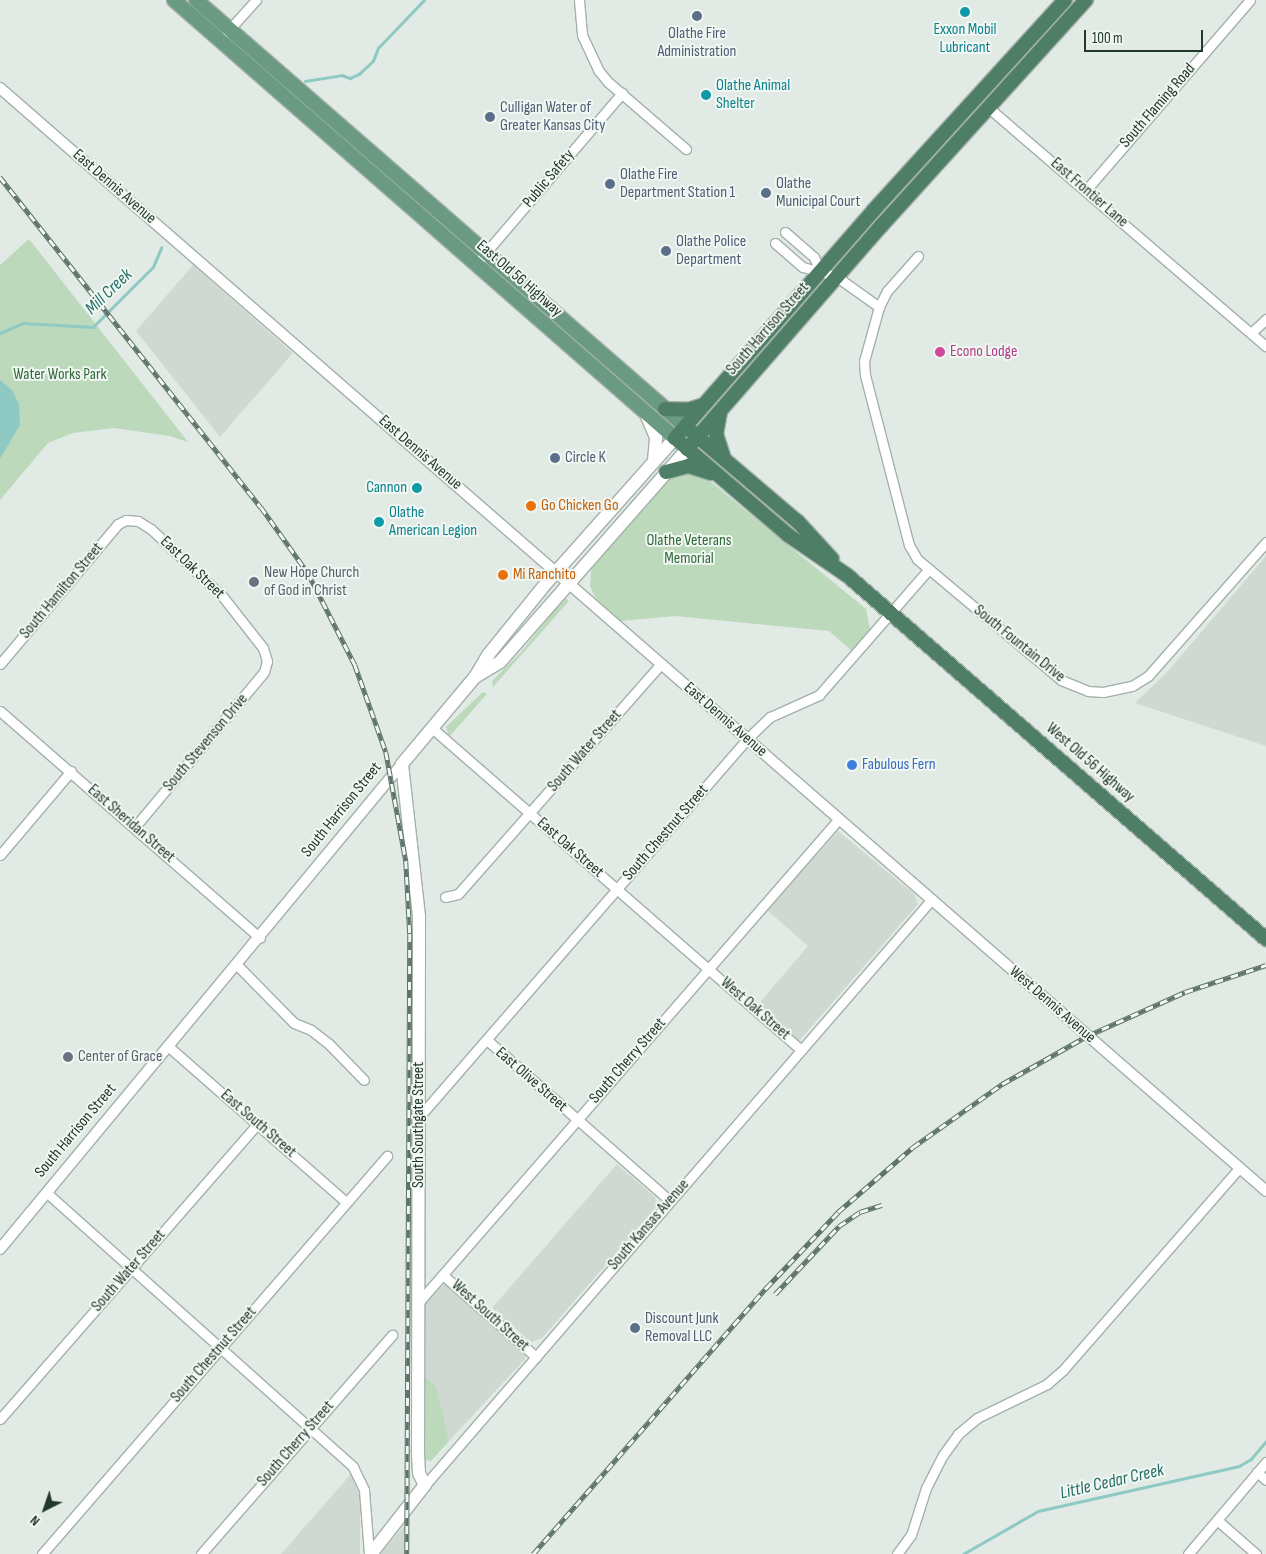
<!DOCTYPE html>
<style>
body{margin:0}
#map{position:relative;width:1266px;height:1554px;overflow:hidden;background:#e1eae4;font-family:"Sofia Sans Condensed",sans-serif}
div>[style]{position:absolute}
.built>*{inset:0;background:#cfd9d2}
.green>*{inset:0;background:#bcd9bc}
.water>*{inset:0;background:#8fc9c3}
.stream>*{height:2.5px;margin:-1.25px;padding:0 1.25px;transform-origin:1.25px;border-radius:1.25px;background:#8fc9c3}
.roads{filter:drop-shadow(1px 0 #a4b1a9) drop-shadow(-1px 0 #a4b1a9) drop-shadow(0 1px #a4b1a9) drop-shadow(0 -1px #a4b1a9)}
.minor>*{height:9px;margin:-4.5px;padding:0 4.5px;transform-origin:4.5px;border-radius:4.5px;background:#fff}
.tertiary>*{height:10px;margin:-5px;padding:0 5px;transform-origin:5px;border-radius:5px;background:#fff}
.secondary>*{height:12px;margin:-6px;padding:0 6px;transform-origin:6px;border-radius:6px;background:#fff}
.primary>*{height:14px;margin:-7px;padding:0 7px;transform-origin:7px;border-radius:7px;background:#6a9a82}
.trunk>*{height:14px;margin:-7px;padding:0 7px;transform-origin:7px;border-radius:7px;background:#4e7e66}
.rail>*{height:4.5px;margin-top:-2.25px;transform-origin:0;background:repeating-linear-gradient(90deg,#f1f7f2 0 8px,#5e7468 0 16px);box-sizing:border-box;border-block:1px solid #5e7468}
.dots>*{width:14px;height:14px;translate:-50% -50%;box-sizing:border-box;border:2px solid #f1f7f2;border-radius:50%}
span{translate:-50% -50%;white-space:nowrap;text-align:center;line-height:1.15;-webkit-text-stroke:4px #f1f7f2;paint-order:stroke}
.culture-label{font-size:16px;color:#0d838f}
.left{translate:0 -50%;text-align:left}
.right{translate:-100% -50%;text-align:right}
.service-label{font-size:16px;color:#4e5e75}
.street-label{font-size:16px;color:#23382d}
.hotel-label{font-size:16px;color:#b23c85}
.park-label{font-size:16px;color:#326a39}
.food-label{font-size:16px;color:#c56008}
.worship-label{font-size:16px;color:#5b616d}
.shop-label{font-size:16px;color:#366cbe}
.water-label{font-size:18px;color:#256d66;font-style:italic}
.north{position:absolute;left:20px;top:1484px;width:50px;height:50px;-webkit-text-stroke:4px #f1f7f2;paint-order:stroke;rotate:221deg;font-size:14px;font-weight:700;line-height:20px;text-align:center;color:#23382d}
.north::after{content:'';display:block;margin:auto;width:18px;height:22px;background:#23382d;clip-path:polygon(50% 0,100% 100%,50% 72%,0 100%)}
.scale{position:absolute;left:1084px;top:30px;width:119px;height:22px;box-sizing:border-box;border:2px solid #23382d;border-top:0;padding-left:6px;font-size:15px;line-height:18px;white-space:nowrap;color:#23382d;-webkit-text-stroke:4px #f1f7f2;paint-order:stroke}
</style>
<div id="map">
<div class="built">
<div style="clip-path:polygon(193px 265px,293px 353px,220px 437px,136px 331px)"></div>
<div style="clip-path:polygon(1266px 556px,1266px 746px,1135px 703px,1169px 670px)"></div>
<div style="clip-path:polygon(838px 831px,914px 894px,918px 904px,799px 1041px,757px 1006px,808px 946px,767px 910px)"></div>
<div style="clip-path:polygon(617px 1164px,655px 1197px,657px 1206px,542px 1338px,531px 1342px,492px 1308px)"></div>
<div style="clip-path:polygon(443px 1285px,450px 1285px,526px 1353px,525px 1359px,449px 1441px,436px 1386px,423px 1375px,424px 1305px)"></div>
<div style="clip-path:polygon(351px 1474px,360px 1497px,360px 1554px,281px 1554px)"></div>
<div style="clip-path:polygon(404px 1526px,404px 1554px,381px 1554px,382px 1552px)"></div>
</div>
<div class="green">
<div style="clip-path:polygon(29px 239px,188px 442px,170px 436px,114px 428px,73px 433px,48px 443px,0 500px,0 265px)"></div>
<div style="clip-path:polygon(678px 469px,700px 473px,866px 609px,870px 629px,853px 652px,829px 631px,675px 616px,620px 621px,595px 597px,590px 586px,592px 562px,668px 474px)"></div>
<div style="clip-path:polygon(565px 597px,569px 601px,493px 687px,492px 681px,521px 652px)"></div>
<div style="clip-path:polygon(483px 692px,487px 694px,449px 737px,446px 727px)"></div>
<div style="clip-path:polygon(423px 1375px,436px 1386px,449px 1441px,431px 1461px,424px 1459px)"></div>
</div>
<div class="water">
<div style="clip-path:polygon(0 380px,12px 390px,19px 404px,20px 425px,0 459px)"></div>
</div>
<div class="stream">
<div style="left:305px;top:81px;width:37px;rotate:-9deg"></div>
<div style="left:342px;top:75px;width:9px;rotate:21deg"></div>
<div style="left:350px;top:78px;width:10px;rotate:-24deg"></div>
<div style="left:359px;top:74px;width:19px;rotate:-43deg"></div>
<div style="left:373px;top:61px;width:14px;rotate:-69deg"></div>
<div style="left:378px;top:48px;width:66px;rotate:-46.2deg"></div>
<div style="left:0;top:333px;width:26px;rotate:-23deg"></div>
<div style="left:24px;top:323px;width:69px;rotate:3.3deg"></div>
<div style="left:93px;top:327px;width:85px;rotate:-45deg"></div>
<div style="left:153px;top:267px;width:21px;rotate:-67deg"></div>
<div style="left:963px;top:1554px;width:86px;rotate:-29.8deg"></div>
<div style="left:1038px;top:1511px;width:206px;rotate:-12.6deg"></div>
<div style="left:1239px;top:1466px;width:14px;rotate:-30deg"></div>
<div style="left:1251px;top:1459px;width:23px;rotate:-50deg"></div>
</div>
<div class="roads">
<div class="minor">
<div style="left:579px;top:0;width:35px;rotate:85deg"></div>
<div style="left:582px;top:35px;width:40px;rotate:65deg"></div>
<div style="left:599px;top:71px;width:14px;rotate:51deg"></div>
<div style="left:608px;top:82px;width:103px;rotate:40.7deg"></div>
<div style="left:227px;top:32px;width:43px;rotate:-47.8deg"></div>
<div style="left:990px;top:109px;width:364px;rotate:40.7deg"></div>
<div style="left:1086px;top:190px;width:251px;rotate:-49.2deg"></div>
<div style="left:785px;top:232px;width:38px;rotate:41deg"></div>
<div style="left:814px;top:257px;width:16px;rotate:68deg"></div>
<div style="left:775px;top:243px;width:37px;rotate:41deg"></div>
<div style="left:803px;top:267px;width:35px;rotate:16deg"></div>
<div style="left:837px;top:277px;width:52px;rotate:35.5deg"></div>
<div style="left:918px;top:256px;width:47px;rotate:131.5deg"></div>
<div style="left:887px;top:291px;width:18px;rotate:117deg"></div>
<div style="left:879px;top:307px;width:56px;rotate:105.5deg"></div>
<div style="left:864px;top:361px;width:14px;rotate:86deg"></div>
<div style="left:865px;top:375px;width:176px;rotate:75.5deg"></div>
<div style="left:909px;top:545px;width:16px;rotate:60deg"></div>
<div style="left:917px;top:559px;width:188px;rotate:40deg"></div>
<div style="left:1061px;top:680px;width:29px;rotate:22deg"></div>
<div style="left:1088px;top:691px;width:15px;rotate:4deg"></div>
<div style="left:1103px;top:692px;width:30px;rotate:-12deg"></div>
<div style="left:1132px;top:686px;width:19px;rotate:-32deg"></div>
<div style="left:1148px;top:676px;width:179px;rotate:-48.6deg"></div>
<div style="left:476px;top:264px;width:225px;rotate:-49.5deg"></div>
<div style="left:1251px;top:333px;width:21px;rotate:-43deg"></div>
<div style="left:0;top:664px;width:183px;rotate:-49.9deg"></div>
<div style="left:118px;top:524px;width:9px;rotate:-27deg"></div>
<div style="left:126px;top:520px;width:12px;rotate:5deg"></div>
<div style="left:138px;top:521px;width:15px;rotate:32deg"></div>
<div style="left:151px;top:529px;width:99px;rotate:43.4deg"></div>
<div style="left:223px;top:597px;width:65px;rotate:51.9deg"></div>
<div style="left:263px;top:648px;width:14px;rotate:73deg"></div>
<div style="left:267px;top:661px;width:11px;rotate:105deg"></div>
<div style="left:264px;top:672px;width:202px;rotate:129.8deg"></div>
<div style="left:0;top:711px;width:345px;rotate:41.1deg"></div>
<div style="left:432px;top:728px;width:490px;rotate:41.1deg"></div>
<div style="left:0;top:855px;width:110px;rotate:-49.8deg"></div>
<div style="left:445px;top:897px;width:13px;rotate:-13deg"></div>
<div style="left:458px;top:894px;width:307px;rotate:-48.6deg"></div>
<div style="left:237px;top:965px;width:81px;rotate:45.5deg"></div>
<div style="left:294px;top:1023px;width:18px;rotate:22deg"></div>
<div style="left:311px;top:1030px;width:23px;rotate:38deg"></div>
<div style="left:329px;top:1044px;width:50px;rotate:45.8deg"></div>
<div style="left:487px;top:1040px;width:244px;rotate:41.3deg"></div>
<div style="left:169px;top:1047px;width:235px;rotate:41.2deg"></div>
<div style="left:419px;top:1117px;width:500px;rotate:-49.05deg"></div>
<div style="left:747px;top:739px;width:32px;rotate:-44deg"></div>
<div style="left:770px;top:717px;width:54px;rotate:-24.2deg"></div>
<div style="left:819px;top:695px;width:167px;rotate:-48.9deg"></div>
<div style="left:47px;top:1193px;width:411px;rotate:41.8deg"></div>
<div style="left:353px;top:1467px;width:25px;rotate:64deg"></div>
<div style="left:364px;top:1490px;width:64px;rotate:85.5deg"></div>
<div style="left:443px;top:1275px;width:124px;rotate:41.4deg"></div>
<div style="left:418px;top:1303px;width:640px;rotate:-48.99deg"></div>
<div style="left:0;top:1419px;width:393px;rotate:-48.9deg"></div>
<div style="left:1257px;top:1472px;width:12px;rotate:42deg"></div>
<div style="left:425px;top:1485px;width:773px;rotate:-49.14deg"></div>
<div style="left:1217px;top:1520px;width:52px;rotate:41.1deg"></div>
<div style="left:42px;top:1554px;width:527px;rotate:-49.08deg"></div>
<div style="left:201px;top:1554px;width:291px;rotate:-48.9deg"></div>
<div style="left:897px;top:1554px;width:24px;rotate:-54deg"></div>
<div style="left:911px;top:1535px;width:49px;rotate:-72.3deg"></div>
<div style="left:926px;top:1488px;width:37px;rotate:-63deg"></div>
<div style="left:943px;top:1455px;width:26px;rotate:-54deg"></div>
<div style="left:958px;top:1434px;width:25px;rotate:-40deg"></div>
<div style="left:977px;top:1418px;width:78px;rotate:-25.9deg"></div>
<div style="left:1047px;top:1384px;width:21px;rotate:-41deg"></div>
<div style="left:1063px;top:1370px;width:268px;rotate:-48.9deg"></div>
<div style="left:1188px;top:1554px;width:121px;rotate:-49.7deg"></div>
</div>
<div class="tertiary">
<div style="left:0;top:88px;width:1679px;rotate:41.06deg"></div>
<div style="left:0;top:1249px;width:630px;rotate:-50.35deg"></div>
</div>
<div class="secondary">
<div style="left:646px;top:414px;width:26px;rotate:67deg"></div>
<div style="left:656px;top:438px;width:23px;rotate:95deg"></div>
<div style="left:475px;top:677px;width:29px;rotate:-31deg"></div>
<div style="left:500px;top:662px;width:283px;rotate:-48.7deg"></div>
<div style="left:371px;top:1554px;width:88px;rotate:-52deg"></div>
<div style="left:425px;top:1485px;width:13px;rotate:-117deg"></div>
<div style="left:419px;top:1473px;width:22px;rotate:-93deg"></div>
<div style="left:418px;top:1451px;width:535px;rotate:-89.89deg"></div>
<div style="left:419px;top:916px;width:153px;rotate:-96.4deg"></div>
<div style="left:402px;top:764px;width:114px;rotate:-50deg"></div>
<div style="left:475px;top:677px;width:26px;rotate:-59deg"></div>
<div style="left:488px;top:655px;width:95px;rotate:-51deg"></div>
<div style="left:548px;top:581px;width:191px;rotate:-48.4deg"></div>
</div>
<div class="primary">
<div style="left:174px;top:0;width:665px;rotate:41.16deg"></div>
<div style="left:196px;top:0;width:649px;rotate:41.06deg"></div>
</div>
<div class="trunk">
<div style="left:1065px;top:0;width:284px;rotate:132.3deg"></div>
<div style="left:874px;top:210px;width:303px;rotate:131.1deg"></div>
<div style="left:675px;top:438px;width:149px;rotate:40.6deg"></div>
<div style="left:788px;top:535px;width:73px;rotate:34.3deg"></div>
<div style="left:848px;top:576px;width:554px;rotate:40.97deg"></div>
<div style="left:665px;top:409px;width:23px;rotate:2deg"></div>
<div style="left:688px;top:410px;width:16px;rotate:-18deg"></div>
<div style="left:720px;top:412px;width:22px;rotate:100deg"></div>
<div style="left:716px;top:434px;width:26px;rotate:72deg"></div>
<div style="left:691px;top:431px;width:140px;rotate:40.4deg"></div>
<div style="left:798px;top:522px;width:50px;rotate:47.4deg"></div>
<div style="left:687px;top:449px;width:296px;rotate:-49deg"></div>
<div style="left:881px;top:226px;width:305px;rotate:-47.8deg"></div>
<div style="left:666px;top:472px;width:24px;rotate:-15deg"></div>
<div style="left:689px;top:466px;width:23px;rotate:18deg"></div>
</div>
</div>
<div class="rail">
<div style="left:0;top:177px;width:421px;rotate:51.7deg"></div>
<div style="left:261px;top:507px;width:81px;rotate:54.5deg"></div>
<div style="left:308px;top:573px;width:103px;rotate:62.9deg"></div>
<div style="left:355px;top:665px;width:92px;rotate:70.4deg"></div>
<div style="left:386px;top:752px;width:111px;rotate:79.6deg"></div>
<div style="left:406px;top:861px;width:73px;rotate:86.9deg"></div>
<div style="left:410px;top:934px;width:620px;rotate:90.28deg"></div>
<div style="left:775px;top:1294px;width:93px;rotate:-46.7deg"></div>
<div style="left:839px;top:1226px;width:25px;rotate:-34deg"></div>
<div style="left:860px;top:1212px;width:23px;rotate:-18deg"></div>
<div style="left:533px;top:1554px;width:354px;rotate:-48.8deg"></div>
<div style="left:766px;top:1288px;width:105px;rotate:-46.5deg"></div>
<div style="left:838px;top:1212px;width:99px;rotate:-40.9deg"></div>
<div style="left:913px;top:1147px;width:109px;rotate:-35.3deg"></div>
<div style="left:1002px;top:1084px;width:98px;rotate:-29.5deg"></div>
<div style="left:1087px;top:1036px;width:107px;rotate:-24.2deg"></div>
<div style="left:1185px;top:992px;width:85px;rotate:-18.4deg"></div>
</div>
<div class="dots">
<div style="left:965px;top:12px;background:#0f9aa8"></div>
<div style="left:697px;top:16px;background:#5c6f8a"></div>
<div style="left:706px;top:95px;background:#0f9aa8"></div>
<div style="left:490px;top:117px;background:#5c6f8a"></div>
<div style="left:610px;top:184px;background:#5c6f8a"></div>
<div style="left:766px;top:193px;background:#5c6f8a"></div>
<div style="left:666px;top:251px;background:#5c6f8a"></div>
<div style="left:940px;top:352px;background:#d1479c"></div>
<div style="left:555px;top:458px;background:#5c6f8a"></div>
<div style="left:417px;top:488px;background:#0f9aa8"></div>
<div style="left:531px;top:506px;background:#e8710a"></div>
<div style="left:379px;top:522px;background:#0f9aa8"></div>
<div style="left:503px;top:575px;background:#e8710a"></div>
<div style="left:254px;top:582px;background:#6b7280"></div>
<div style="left:852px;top:765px;background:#3f7fe0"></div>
<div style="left:68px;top:1057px;background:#6b7280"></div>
<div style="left:635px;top:1328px;background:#5c6f8a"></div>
</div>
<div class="culture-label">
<span style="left:965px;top:39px">Exxon Mobil<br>Lubricant</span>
<span class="left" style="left:716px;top:95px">Olathe Animal<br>Shelter</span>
<span class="right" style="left:407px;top:488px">Cannon</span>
<span class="left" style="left:389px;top:522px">Olathe<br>American Legion</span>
</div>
<div class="service-label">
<span style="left:697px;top:43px">Olathe Fire<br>Administration</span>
<span class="left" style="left:500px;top:117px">Culligan Water of<br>Greater Kansas City</span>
<span class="left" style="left:620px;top:184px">Olathe Fire<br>Department Station 1</span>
<span class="left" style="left:776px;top:193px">Olathe<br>Municipal Court</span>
<span class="left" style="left:676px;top:251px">Olathe Police<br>Department</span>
<span class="left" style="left:565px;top:458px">Circle K</span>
<span class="left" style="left:645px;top:1328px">Discount Junk<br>Removal LLC</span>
</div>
<div class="street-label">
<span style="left:1158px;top:106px;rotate:-49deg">South Flaming Road</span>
<span style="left:549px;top:179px;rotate:-50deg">Public Safety</span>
<span style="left:114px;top:187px;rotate:41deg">East Dennis Avenue</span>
<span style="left:1089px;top:193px;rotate:41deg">East Frontier Lane</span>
<span style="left:519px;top:279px;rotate:41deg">East Old 56 Highway</span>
<span style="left:768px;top:329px;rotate:-49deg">South Harrison Street</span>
<span style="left:420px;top:453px;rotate:41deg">East Dennis Avenue</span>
<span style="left:192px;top:568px;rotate:44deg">East Oak Street</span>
<span style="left:62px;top:591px;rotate:-50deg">South Hamilton Street</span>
<span style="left:1019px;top:644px;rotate:39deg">South Fountain Drive</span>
<span style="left:725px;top:720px;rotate:41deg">East Dennis Avenue</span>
<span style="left:206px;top:743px;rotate:-50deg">South Stevenson Drive</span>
<span style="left:585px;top:751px;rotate:-49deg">South Water Street</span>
<span style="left:1090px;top:763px;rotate:41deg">West Old 56 Highway</span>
<span style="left:342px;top:810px;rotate:-51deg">South Harrison Street</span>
<span style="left:131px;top:824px;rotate:41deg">East Sheridan Street</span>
<span style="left:666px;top:833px;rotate:-49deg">South Chestnut Street</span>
<span style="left:570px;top:848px;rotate:41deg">East Oak Street</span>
<span style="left:1052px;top:1005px;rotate:41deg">West Dennis Avenue</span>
<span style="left:755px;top:1009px;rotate:41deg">West Oak Street</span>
<span style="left:628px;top:1061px;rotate:-49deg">South Cherry Street</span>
<span style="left:531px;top:1080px;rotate:41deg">East Olive Street</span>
<span style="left:258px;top:1124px;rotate:41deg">East South Street</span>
<span style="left:419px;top:1125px;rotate:-90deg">South Southgate Street</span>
<span style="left:76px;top:1131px;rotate:-50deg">South Harrison Street</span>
<span style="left:649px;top:1225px;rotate:-49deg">South Kansas Avenue</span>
<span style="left:129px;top:1271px;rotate:-49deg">South Water Street</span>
<span style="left:490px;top:1316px;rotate:42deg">West South Street</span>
<span style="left:214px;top:1355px;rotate:-49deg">South Chestnut Street</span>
<span style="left:296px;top:1444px;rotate:-49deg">South Cherry Street</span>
</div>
<div class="hotel-label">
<span class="left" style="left:950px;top:352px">Econo Lodge</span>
</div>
<div class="park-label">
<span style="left:60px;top:375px">Water Works Park</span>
<span style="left:689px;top:550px">Olathe Veterans<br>Memorial</span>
</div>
<div class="food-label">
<span class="left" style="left:541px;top:506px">Go Chicken Go</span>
<span class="left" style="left:513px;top:575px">Mi Ranchito</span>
</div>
<div class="worship-label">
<span class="left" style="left:264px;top:582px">New Hope Church<br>of God in Christ</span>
<span class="left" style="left:78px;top:1057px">Center of Grace</span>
</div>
<div class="shop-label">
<span class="left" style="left:862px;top:765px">Fabulous Fern</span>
</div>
<div class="water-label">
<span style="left:109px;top:292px;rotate:-44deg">Mill Creek</span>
<span style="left:1112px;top:1482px;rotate:-13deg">Little Cedar Creek</span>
</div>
<div class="north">N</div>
<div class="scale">100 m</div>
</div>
